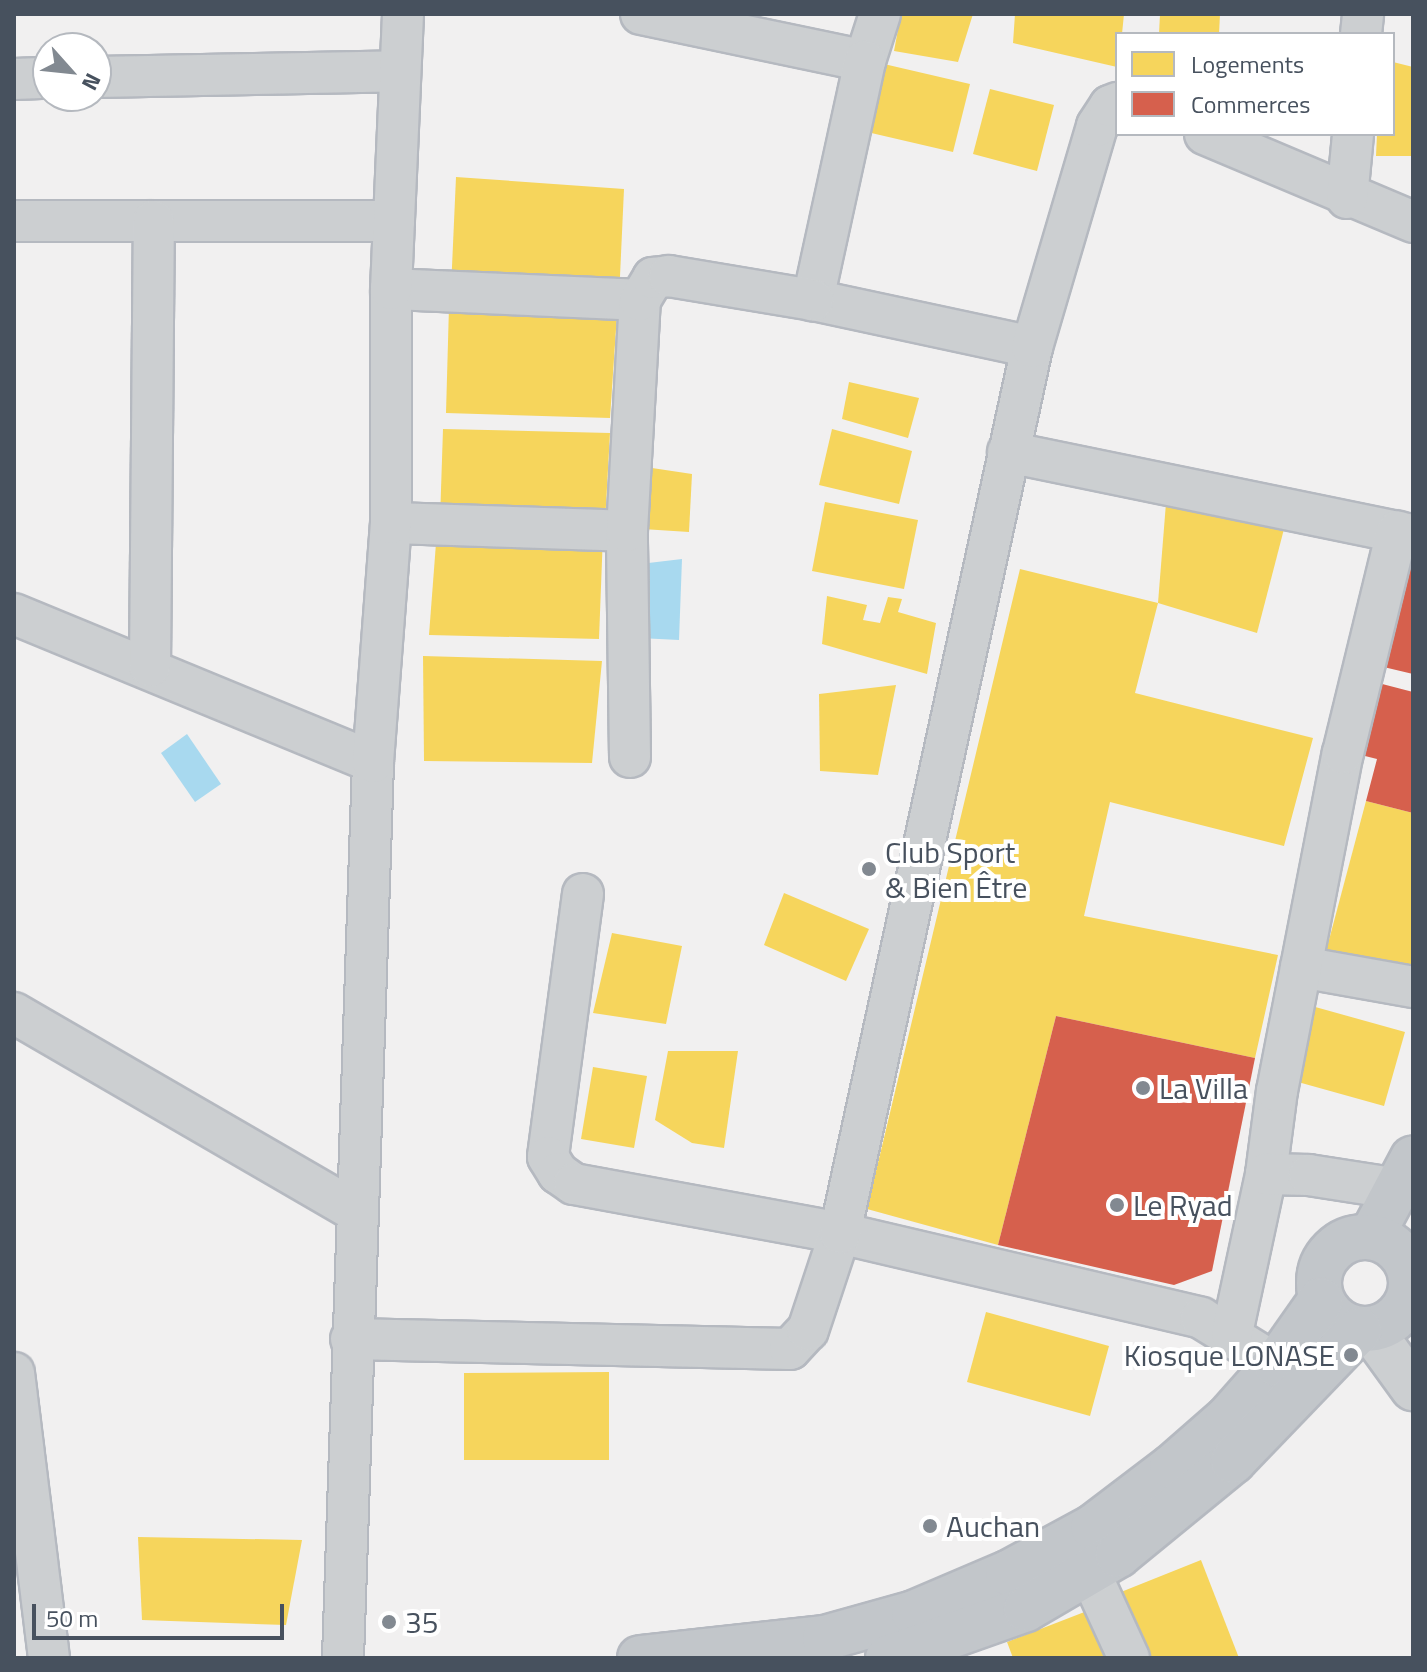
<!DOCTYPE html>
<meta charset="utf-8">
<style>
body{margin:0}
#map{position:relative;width:1427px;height:1672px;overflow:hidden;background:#f1f0f0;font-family:"Titillium Web",sans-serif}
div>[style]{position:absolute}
.water>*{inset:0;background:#a8d9ef}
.homes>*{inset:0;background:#f6d55c}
.shops>*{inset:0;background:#d6604d}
.roads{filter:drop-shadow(2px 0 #b5b9c0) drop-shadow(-2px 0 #b5b9c0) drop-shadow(0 2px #b5b9c0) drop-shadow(0 -2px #b5b9c0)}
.minor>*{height:40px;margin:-20px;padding:0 20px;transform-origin:20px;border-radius:20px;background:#cccfd1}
.tertiary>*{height:44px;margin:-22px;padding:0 22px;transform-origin:22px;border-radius:22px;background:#cccfd1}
.trunk>*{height:44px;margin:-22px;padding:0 22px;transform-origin:22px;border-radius:22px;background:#c2c6ca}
.trunk>.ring{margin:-22px;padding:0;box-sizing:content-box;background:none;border:44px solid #c2c6ca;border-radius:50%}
.dots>*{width:22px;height:22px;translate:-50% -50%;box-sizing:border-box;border:4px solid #fff;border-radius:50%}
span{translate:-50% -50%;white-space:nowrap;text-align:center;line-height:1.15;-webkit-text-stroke:8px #fff;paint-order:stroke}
.poi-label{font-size:30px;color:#47515e}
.left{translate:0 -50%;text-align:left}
.right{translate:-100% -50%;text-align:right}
.frame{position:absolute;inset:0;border:16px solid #47515e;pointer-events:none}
.legend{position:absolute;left:1115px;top:32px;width:280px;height:104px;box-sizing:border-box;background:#fff;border:2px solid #b5b9bf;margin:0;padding:10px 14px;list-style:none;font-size:24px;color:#47515e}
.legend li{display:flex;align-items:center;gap:16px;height:40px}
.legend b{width:40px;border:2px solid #b5b9bf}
.north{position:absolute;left:32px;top:32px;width:80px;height:80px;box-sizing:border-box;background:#fff;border:2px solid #b5b9bf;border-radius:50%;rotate:117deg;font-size:22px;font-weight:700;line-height:32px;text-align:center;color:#47515e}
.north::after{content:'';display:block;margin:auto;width:28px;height:36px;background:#828991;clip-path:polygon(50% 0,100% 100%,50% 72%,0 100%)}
.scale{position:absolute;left:32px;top:1604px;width:252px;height:36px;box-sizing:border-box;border:4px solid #47515e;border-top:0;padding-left:10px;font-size:24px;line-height:28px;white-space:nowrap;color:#47515e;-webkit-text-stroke:6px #fff;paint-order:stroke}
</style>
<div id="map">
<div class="water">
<div style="clip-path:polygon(682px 559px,679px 640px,639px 638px,640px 564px)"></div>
<div style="clip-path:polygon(187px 734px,221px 784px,195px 802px,161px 753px)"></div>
</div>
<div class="homes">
<div style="clip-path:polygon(901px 14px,973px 14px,958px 62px,894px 51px)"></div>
<div style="clip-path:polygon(1015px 14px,1124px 14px,1122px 34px,1117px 34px,1117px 67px,1013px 43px)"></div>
<div style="clip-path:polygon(1160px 14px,1220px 14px,1219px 34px,1159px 34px)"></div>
<div style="clip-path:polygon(1393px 62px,1413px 67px,1413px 156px,1376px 156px,1377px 134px,1393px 134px)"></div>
<div style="clip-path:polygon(884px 64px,970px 84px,953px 152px,867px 132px)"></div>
<div style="clip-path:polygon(990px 89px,1054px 105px,1037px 171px,973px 154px)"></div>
<div style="clip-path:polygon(456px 177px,624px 189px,619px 298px,451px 289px)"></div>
<div style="clip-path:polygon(449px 306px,617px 314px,610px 418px,446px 413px)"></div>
<div style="clip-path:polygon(849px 382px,919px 398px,908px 438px,842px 419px)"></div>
<div style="clip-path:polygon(443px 429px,610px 433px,605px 523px,440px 520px)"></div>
<div style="clip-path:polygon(832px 429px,912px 451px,899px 504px,819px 485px)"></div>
<div style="clip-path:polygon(632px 465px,692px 474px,689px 532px,627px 528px)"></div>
<div style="clip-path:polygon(825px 502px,918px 520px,904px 589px,812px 571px)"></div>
<div style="clip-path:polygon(1166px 503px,1284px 529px,1257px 633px,1158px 603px)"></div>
<div style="clip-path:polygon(437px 530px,603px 534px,599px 639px,429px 635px)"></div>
<div style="clip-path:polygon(1020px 569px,1158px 603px,1135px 693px,1313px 738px,1284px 846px,1110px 802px,1084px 916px,1278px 955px,1255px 1058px,1056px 1016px,998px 1245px,867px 1209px)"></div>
<div style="clip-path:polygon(827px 596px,867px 605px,863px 620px,880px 623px,888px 597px,902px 599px,898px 612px,936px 623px,927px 674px,822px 644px)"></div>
<div style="clip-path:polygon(423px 656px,602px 661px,592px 763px,424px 761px)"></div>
<div style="clip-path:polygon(896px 685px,878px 775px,820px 771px,819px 694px)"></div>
<div style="clip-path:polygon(1366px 801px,1413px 813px,1413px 977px,1325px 955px)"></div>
<div style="clip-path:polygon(784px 893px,869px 929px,846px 981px,764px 945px)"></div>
<div style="clip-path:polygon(612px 933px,682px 946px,666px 1024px,593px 1013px)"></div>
<div style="clip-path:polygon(1301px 1003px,1405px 1032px,1384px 1106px,1280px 1077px)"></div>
<div style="clip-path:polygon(668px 1051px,738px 1051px,724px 1148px,692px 1143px,655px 1120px)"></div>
<div style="clip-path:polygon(593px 1067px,647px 1076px,634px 1148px,581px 1139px)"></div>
<div style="clip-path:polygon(986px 1312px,1109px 1346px,1090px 1416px,967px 1382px)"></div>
<div style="clip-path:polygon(609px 1372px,609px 1460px,464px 1460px,464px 1373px)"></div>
<div style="clip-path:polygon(138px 1537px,302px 1540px,286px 1625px,142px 1620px)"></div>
<div style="clip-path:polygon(1201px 1560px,1239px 1658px,1149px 1658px,1121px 1592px)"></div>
<div style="clip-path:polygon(1087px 1611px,1105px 1658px,1013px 1658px,1007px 1642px)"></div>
</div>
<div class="shops">
<div style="clip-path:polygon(1413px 550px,1413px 674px,1371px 664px)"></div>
<div style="clip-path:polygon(1363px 679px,1413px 692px,1413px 813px,1366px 801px,1377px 759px,1345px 751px)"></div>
<div style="clip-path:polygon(1056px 1016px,1255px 1058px,1212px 1271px,1174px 1285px,998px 1245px)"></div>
</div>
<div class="roads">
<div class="minor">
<div style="left:641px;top:14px;width:229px;rotate:11.8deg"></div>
<div style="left:880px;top:14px;width:49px;rotate:107.7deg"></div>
<div style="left:865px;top:61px;width:245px;rotate:102.3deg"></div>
<div style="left:813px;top:300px;width:224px;rotate:12.1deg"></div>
<div style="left:1361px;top:34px;width:20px;rotate:-84deg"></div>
<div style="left:96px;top:77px;width:304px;rotate:-1.1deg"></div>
<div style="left:14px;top:79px;width:34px;rotate:-2deg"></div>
<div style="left:1205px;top:134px;width:226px;rotate:22.9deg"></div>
<div style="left:1347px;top:198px;width:64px;rotate:-84.6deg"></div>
<div style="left:14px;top:221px;width:380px"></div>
<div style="left:391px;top:289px;width:249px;rotate:2.5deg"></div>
<div style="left:1008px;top:452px;width:413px;rotate:11.6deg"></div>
<div style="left:391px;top:523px;width:236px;rotate:1.9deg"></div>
<div style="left:14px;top:614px;width:388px;rotate:22.4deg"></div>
<div style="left:150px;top:666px;width:445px;rotate:-89.5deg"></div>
<div style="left:630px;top:757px;width:226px;rotate:-90.8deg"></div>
<div style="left:627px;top:531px;width:231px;rotate:-86.8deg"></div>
<div style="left:640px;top:300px;width:26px;rotate:-59deg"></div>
<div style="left:653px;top:278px;width:16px;rotate:-7deg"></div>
<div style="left:669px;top:276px;width:146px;rotate:9.5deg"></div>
<div style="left:583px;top:894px;width:265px;rotate:97.6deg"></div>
<div style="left:548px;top:1157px;width:19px;rotate:58deg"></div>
<div style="left:558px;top:1173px;width:19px;rotate:35deg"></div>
<div style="left:574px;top:1184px;width:270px;rotate:10.4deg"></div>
<div style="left:840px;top:1233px;width:371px;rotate:13.2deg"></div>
<div style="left:1201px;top:1318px;width:88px;rotate:31.5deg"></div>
<div style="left:1301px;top:967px;width:114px;rotate:10.1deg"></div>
<div style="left:14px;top:1013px;width:395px;rotate:30.1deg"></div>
<div style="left:1266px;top:1174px;width:84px;rotate:-82.5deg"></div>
<div style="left:1277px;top:1091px;width:344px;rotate:-79deg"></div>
<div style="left:1343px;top:753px;width:228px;rotate:-76.3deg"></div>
<div style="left:1232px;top:1333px;width:163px;rotate:-77.9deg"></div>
<div style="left:1266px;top:1174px;width:43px;rotate:1.3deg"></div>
<div style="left:1309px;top:1175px;width:90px;rotate:8.9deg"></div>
<div style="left:351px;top:1339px;width:439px;rotate:1.3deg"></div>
<div style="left:790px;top:1349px;width:26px;rotate:-47deg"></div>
<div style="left:808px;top:1330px;width:102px;rotate:-71.7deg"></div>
<div style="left:840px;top:1233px;width:907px;rotate:-77.77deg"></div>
<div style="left:1032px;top:347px;width:230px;rotate:-73.6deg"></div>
<div style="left:1097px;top:126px;width:24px;rotate:-57deg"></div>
<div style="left:1110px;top:106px;width:8px;rotate:-23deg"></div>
<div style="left:14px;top:1373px;width:287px;rotate:83deg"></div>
<div style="left:1090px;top:1573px;width:94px;rotate:65.4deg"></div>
<div style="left:343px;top:1658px;width:897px;rotate:-88.08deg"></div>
<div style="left:373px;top:762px;width:240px;rotate:-85.7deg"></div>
<div style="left:391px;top:523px;width:234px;rotate:-90deg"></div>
<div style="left:391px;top:289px;width:275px;rotate:-87.5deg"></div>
</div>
<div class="tertiary">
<div style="left:1412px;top:1283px;width:4px;rotate:76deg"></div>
<div style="left:1371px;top:1330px;width:72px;rotate:54.1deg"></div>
</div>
<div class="trunk">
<div style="left:1371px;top:1237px;width:89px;rotate:-62deg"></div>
<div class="ring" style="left:1319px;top:1237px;width:48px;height:48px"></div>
<div style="left:640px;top:1658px;width:186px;rotate:-6.2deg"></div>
<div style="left:825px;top:1638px;width:92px;rotate:-15.7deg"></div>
<div style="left:914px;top:1613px;width:102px;rotate:-23.1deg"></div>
<div style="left:1008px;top:1573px;width:97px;rotate:-28.4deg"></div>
<div style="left:1093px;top:1527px;width:99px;rotate:-37.2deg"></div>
<div style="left:1172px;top:1467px;width:74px;rotate:-41.2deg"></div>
<div style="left:1228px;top:1418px;width:72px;rotate:-48.4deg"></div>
<div style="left:1276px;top:1364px;width:78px;rotate:-54.9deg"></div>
<div style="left:888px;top:1658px;width:146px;rotate:-19.5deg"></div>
<div style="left:1026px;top:1609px;width:107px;rotate:-30.4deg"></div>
<div style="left:1118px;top:1555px;width:149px;rotate:-39.3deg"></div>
<div style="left:1233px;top:1461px;width:182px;rotate:-46.1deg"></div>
</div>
</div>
<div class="dots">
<div style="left:869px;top:869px;background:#828991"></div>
<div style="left:1143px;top:1088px;background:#828991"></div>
<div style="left:1117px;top:1205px;background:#828991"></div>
<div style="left:1351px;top:1355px;background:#828991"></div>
<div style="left:930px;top:1526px;background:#828991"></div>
<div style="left:389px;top:1622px;background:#828991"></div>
</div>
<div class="poi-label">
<span class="left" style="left:885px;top:869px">Club Sport<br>&amp; Bien Être</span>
<span class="left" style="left:1159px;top:1088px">La Villa</span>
<span class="left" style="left:1133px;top:1205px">Le Ryad</span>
<span class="right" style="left:1335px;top:1355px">Kiosque LONASE</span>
<span class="left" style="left:946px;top:1526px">Auchan</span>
<span class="left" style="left:405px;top:1622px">35</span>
</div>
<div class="frame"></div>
<ul class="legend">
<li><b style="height:22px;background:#f6d55c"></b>Logements</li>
<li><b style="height:22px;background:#d6604d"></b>Commerces</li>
</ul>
<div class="north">N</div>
<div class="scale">50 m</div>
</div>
